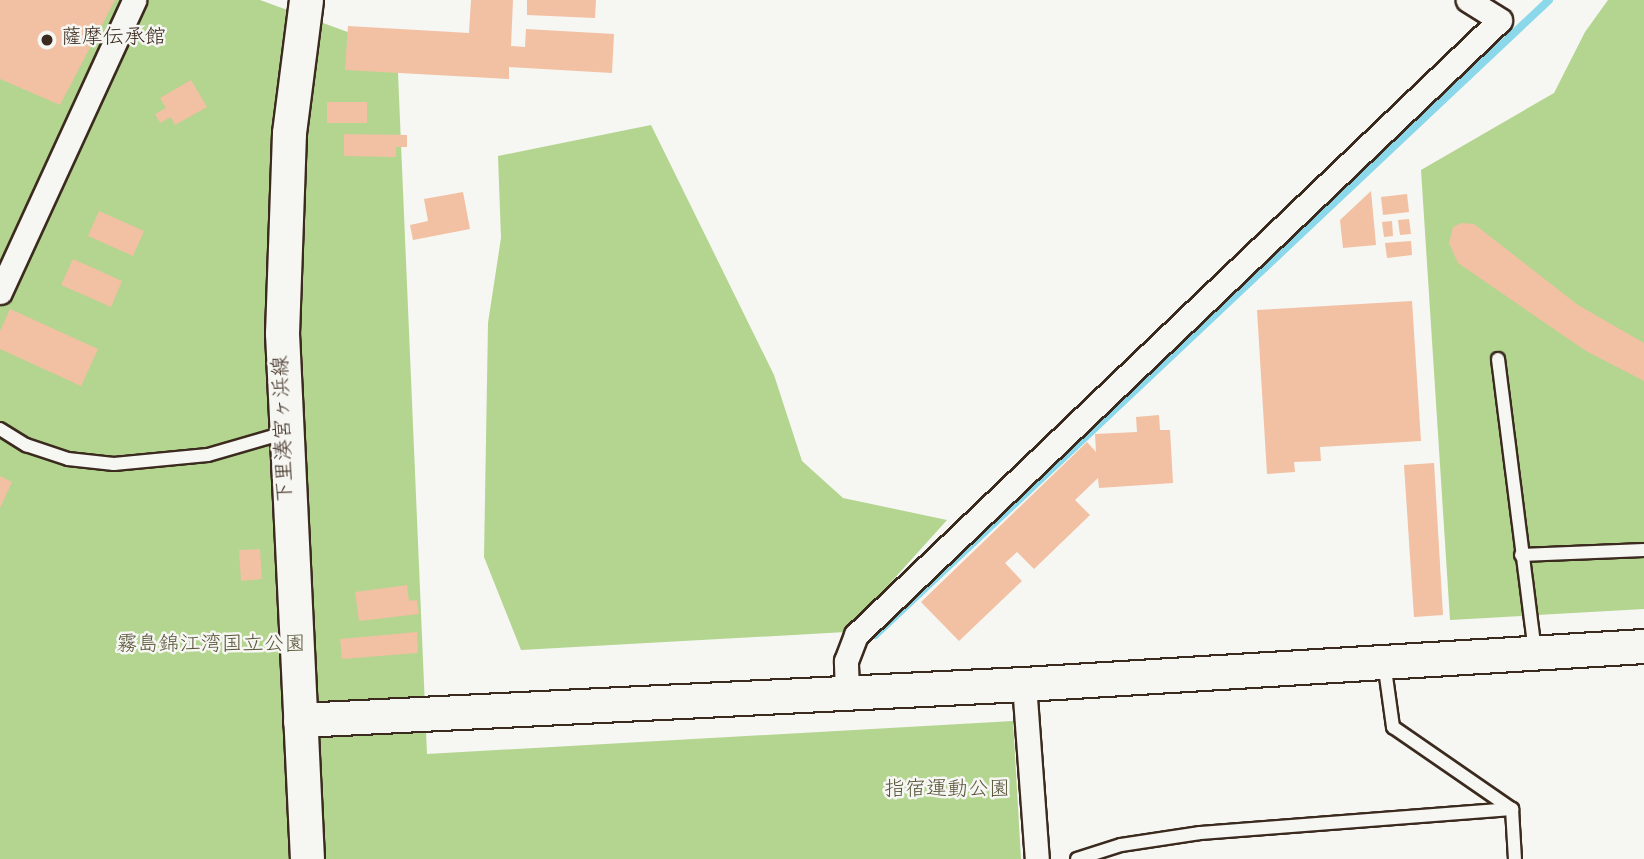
<!DOCTYPE html>
<meta charset="utf-8">
<style>
body{margin:0}
#map{position:relative;width:1644px;height:859px;overflow:hidden;background:#f6f6f2;font-family:"Gochi Hand","Klee One",sans-serif}
div>[style]{position:absolute}
.green>*{inset:0;background:#b3d58f}
.stream>*{height:8px;margin:-4px;padding:0 4px;transform-origin:4px;border-radius:4px;background:#8bd8ea}
.building>*{inset:0;background:#f2c0a3}
.roads{filter:drop-shadow(2px 0 #3b2a1e) drop-shadow(-2px 0 #3b2a1e) drop-shadow(0 2px #3b2a1e) drop-shadow(0 -2px #3b2a1e)}
.lane>*{height:12px;margin:-6px;padding:0 6px;transform-origin:6px;border-radius:6px;background:#f6f6f2}
.street>*{height:23px;margin:-11.5px;padding:0 11.5px;transform-origin:11.5px;border-radius:11.5px;background:#f6f6f2}
.secondary>*{height:33px;margin:-16.5px;padding:0 16.5px;transform-origin:16.5px;border-radius:16.5px;background:#f6f6f2}
.dots>*{width:19px;height:19px;translate:-50% -50%;box-sizing:border-box;border:4px solid #f6f6f2;border-radius:50%}
span{translate:-50% -50%;white-space:nowrap;text-align:center;line-height:1.15;-webkit-text-stroke:5px #f6f6f2;paint-order:stroke}
.poi-label{font-size:21px;color:#3b2a1e}
.left{translate:0 -50%;text-align:left}
.street-label{font-size:21px;color:#3b2a1e}
.park-label{font-size:21px;color:#59553a}
</style>
<div id="map">
<div class="green">
<div style="clip-path:polygon(0 0,260px 0,397px 50px,427px 754px,1013px 721px,1021px 859px,0 859px)"></div>
<div style="clip-path:polygon(1608px 0,1644px 0,1644px 609px,1450px 620px,1421px 170px,1554px 93px,1585px 32px)"></div>
<div style="clip-path:polygon(651px 125px,774px 375px,802px 461px,843px 498px,947px 520px,846px 632px,521px 650px,484px 557px,488px 323px,501px 238px,498px 156px)"></div>
</div>
<div class="stream">
<div style="left:875px;top:635px;width:926px;rotate:-43.29deg"></div>
</div>
<div class="building">
<div style="clip-path:polygon(0 0,115px 0,60px 105px,0 79px)"></div>
<div style="clip-path:polygon(471px 0,513px 0,511px 46px,525px 47px,526px 29px,614px 34px,612px 73px,509px 67px,509px 79px,345px 70px,348px 26px,469px 33px)"></div>
<div style="clip-path:polygon(527px 0,596px 0,595px 18px,527px 15px)"></div>
<div style="clip-path:polygon(191px 80px,207px 107px,175px 125px,171px 117px,160px 123px,155px 114px,166px 108px,160px 98px)"></div>
<div style="clip-path:polygon(327px 102px,367px 102px,367px 123px,327px 123px)"></div>
<div style="clip-path:polygon(344px 134px,407px 135px,407px 147px,396px 147px,396px 157px,344px 156px)"></div>
<div style="clip-path:polygon(1371px 191px,1376px 245px,1343px 248px,1340px 220px)"></div>
<div style="clip-path:polygon(463px 192px,470px 229px,413px 240px,410px 225px,428px 221px,424px 199px)"></div>
<div style="clip-path:polygon(1407px 194px,1409px 212px,1383px 215px,1381px 197px)"></div>
<div style="clip-path:polygon(99px 211px,144px 231px,133px 256px,88px 236px)"></div>
<div style="clip-path:polygon(1409px 219px,1411px 234px,1400px 235px,1398px 220px)"></div>
<div style="clip-path:polygon(1392px 221px,1393px 236px,1384px 237px,1382px 222px)"></div>
<div style="clip-path:polygon(1461px 223px,1474px 224px,1578px 305px,1644px 343px,1644px 381px,1586px 351px,1458px 263px,1449px 243px,1453px 227px)"></div>
<div style="clip-path:polygon(1411px 241px,1412px 255px,1387px 258px,1385px 243px)"></div>
<div style="clip-path:polygon(73px 259px,122px 281px,111px 307px,61px 285px)"></div>
<div style="clip-path:polygon(1412px 301px,1421px 441px,1320px 447px,1321px 461px,1294px 462px,1295px 472px,1267px 474px,1257px 310px)"></div>
<div style="clip-path:polygon(10px 309px,98px 349px,81px 386px,0 349px,0 331px)"></div>
<div style="clip-path:polygon(1159px 415px,1160px 430px,1170px 430px,1173px 483px,1099px 488px,1098px 478px,1075px 500px,1090px 515px,1034px 569px,1017px 552px,1005px 563px,1022px 581px,959px 641px,921px 602px,1087px 442px,1096px 452px,1095px 434px,1137px 432px,1136px 417px)"></div>
<div style="clip-path:polygon(1434px 463px,1443px 615px,1414px 617px,1404px 465px)"></div>
<div style="clip-path:polygon(0 476px,12px 482px,0 508px)"></div>
<div style="clip-path:polygon(260px 549px,262px 579px,241px 581px,239px 550px)"></div>
<div style="clip-path:polygon(407px 585px,409px 601px,417px 600px,419px 614px,359px 621px,355px 592px)"></div>
<div style="clip-path:polygon(417px 632px,418px 653px,342px 659px,340px 639px)"></div>
</div>
<div class="roads">
<div class="lane">
<div style="left:1498px;top:359px;width:295px;rotate:82.8deg"></div>
<div style="left:0;top:429px;width:31px;rotate:32deg"></div>
<div style="left:26px;top:445px;width:44px;rotate:18.4deg"></div>
<div style="left:68px;top:459px;width:46px;rotate:6.2deg"></div>
<div style="left:114px;top:464px;width:94px;rotate:-5.5deg"></div>
<div style="left:208px;top:455px;width:79px;rotate:-16.1deg"></div>
<div style="left:1521px;top:555px;width:123px;rotate:-2.3deg"></div>
<div style="left:1384px;top:662px;width:66px;rotate:82.1deg"></div>
<div style="left:1393px;top:727px;width:145px;rotate:34.6deg"></div>
<div style="left:1512px;top:809px;width:50px;rotate:86.6deg"></div>
<div style="left:1077px;top:859px;width:46px;rotate:-17.7deg"></div>
<div style="left:1121px;top:845px;width:80px;rotate:-8.6deg"></div>
<div style="left:1200px;top:833px;width:313px;rotate:-4.4deg"></div>
</div>
<div class="street">
<div style="left:0;top:292px;width:321px;rotate:-65.3deg"></div>
<div style="left:1024px;top:684px;width:175px;rotate:85.8deg"></div>
<div style="left:847px;top:693px;width:32px;rotate:-92deg"></div>
<div style="left:846px;top:661px;width:28px;rotate:-69deg"></div>
<div style="left:856px;top:635px;width:890px;rotate:-43.68deg"></div>
<div style="left:1500px;top:20px;width:38px;rotate:-148deg"></div>
</div>
<div class="secondary">
<div style="left:306px;top:0;width:134px;rotate:97.3deg"></div>
<div style="left:289px;top:133px;width:200px;rotate:92deg"></div>
<div style="left:282px;top:333px;width:527px;rotate:87.28deg"></div>
<div style="left:300px;top:720px;width:725px;rotate:-2.85deg"></div>
<div style="left:1024px;top:684px;width:621px;rotate:-3.51deg"></div>
</div>
</div>
<div class="dots">
<div style="left:47px;top:40px;background:#3b2a1e"></div>
</div>
<div class="poi-label">
<span class="left" style="left:61px;top:40px">薩摩伝承館</span>
</div>
<div class="street-label">
<span style="left:286px;top:429px;rotate:-92deg">下里湊宮ヶ浜線</span>
</div>
<div class="park-label">
<span style="left:211px;top:647px">霧島錦江湾国立公園</span>
<span style="left:947px;top:792px">指宿運動公園</span>
</div>
</div>
